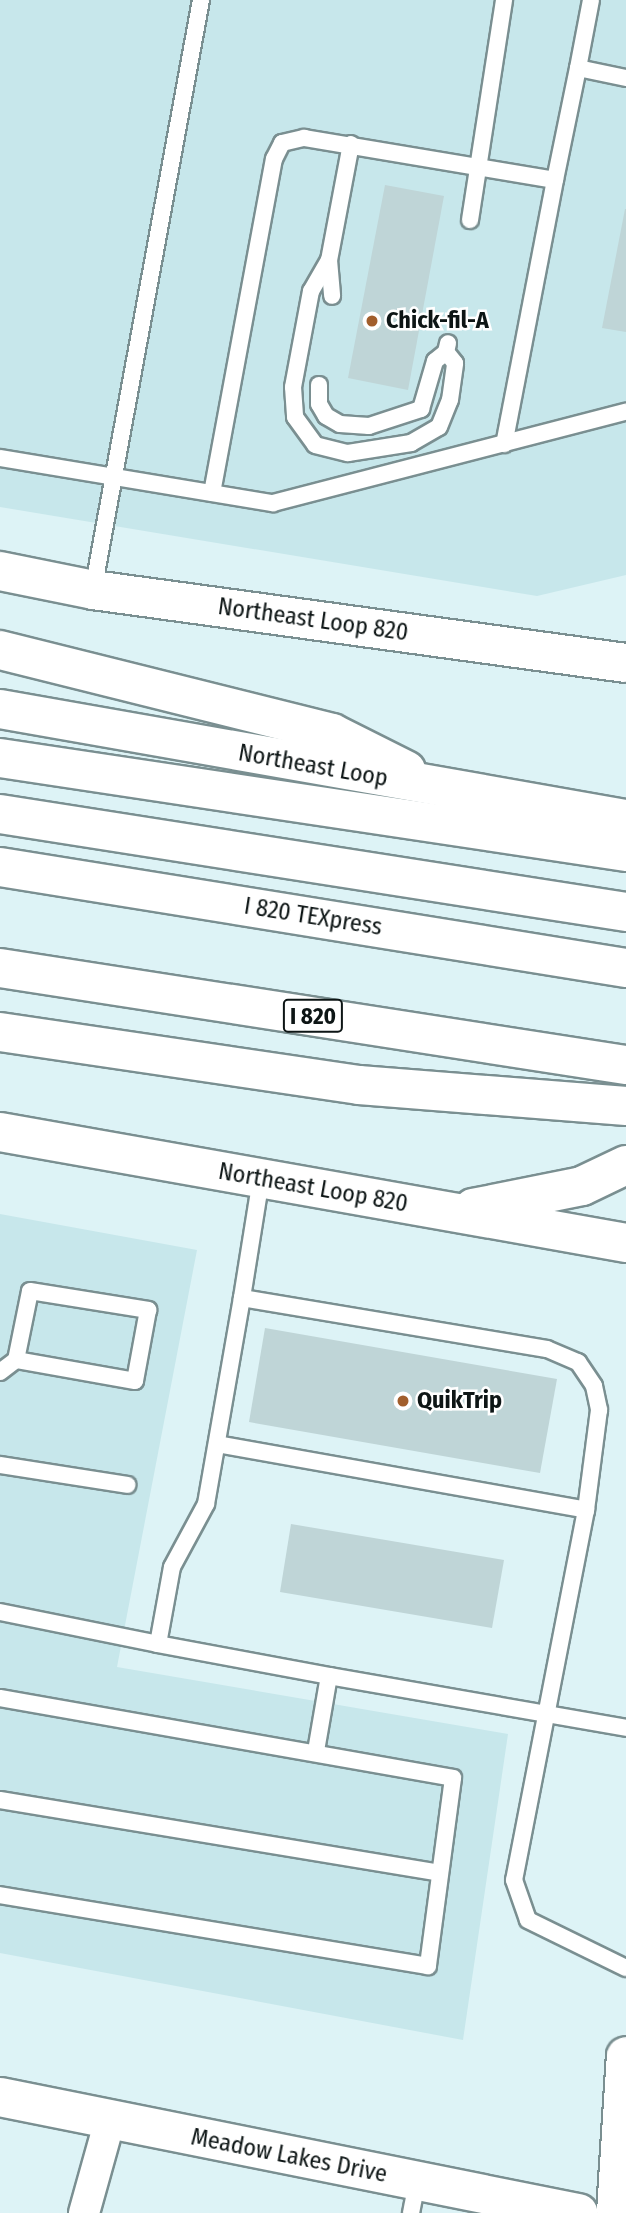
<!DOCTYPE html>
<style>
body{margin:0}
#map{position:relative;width:626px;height:2213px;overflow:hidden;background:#ddf3f6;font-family:"Fira Sans Condensed",sans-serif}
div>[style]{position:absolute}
.built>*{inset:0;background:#c7e7eb}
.building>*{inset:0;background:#bfd5d7}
.roads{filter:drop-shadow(2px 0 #7a8f91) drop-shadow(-2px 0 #7a8f91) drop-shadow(0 2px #7a8f91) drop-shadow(0 -2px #7a8f91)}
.service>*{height:16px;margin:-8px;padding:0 8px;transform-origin:8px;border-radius:8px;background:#fff}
.minor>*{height:30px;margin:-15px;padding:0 15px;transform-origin:15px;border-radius:15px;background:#fff}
.tertiary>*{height:38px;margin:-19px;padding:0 19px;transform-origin:19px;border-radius:19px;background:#fff}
.secondary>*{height:38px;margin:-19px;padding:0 19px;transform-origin:19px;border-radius:19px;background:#fff}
.motorway>*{height:38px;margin:-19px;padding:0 19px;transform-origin:19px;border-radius:19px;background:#fff}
.dots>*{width:19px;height:19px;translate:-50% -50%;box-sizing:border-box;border:4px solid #fff;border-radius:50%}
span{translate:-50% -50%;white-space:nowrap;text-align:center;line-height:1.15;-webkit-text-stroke:5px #fff;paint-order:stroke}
.shield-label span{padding:2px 5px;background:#fff;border:2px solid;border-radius:5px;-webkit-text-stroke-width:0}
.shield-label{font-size:23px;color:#0d1515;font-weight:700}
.poi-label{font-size:24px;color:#0d1515;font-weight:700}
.left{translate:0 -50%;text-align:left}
.street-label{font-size:24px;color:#0d1515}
</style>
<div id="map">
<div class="built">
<div style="clip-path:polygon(0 0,626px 0,626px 575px,537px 596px,0 507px)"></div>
<div style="clip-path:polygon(0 1214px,197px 1250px,117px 1667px,508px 1734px,463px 2040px,0 1953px)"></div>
</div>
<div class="building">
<div style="clip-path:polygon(385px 185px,444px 196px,408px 390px,348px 378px)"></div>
<div style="clip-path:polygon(625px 209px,626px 209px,626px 332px,602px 328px)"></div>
<div style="clip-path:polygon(265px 1328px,557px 1379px,540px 1473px,249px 1422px)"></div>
<div style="clip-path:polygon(291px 1524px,504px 1560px,492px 1628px,280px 1592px)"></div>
</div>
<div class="roads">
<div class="service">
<div style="left:591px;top:0;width:69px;rotate:100.8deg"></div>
<div style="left:578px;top:68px;width:49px;rotate:11.8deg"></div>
<div style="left:351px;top:144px;width:118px;rotate:100.7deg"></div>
<div style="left:329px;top:260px;width:36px;rotate:120deg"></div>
<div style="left:311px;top:291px;width:98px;rotate:100.6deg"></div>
<div style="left:293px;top:387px;width:30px;rotate:86deg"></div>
<div style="left:295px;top:417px;width:34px;rotate:54deg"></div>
<div style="left:315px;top:445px;width:34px;rotate:14deg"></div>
<div style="left:348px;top:453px;width:64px;rotate:-9deg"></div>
<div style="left:411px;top:443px;width:32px;rotate:-30deg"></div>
<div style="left:439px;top:427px;width:29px;rotate:-68deg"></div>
<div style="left:450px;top:400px;width:37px;rotate:-82deg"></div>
<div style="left:455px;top:363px;width:14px;rotate:-129deg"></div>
<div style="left:555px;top:180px;width:114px;rotate:-78.4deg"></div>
<div style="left:470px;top:220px;width:223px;rotate:-81.2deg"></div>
<div style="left:329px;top:260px;width:36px;rotate:85deg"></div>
<div style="left:319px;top:385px;width:19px;rotate:90deg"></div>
<div style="left:319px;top:404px;width:14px;rotate:60deg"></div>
<div style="left:326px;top:416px;width:16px;rotate:30deg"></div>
<div style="left:340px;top:424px;width:29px;rotate:4deg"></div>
<div style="left:369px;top:426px;width:55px;rotate:-18.1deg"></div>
<div style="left:421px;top:409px;width:50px;rotate:-73.7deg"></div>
<div style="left:435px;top:361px;width:14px;rotate:-39deg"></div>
<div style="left:446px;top:352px;width:9px;rotate:-77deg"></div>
<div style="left:0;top:458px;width:277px;rotate:9.4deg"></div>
<div style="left:273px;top:503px;width:365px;rotate:-14.5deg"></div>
<div style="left:212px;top:493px;width:340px;rotate:-79.5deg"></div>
<div style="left:274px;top:159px;width:18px;rotate:-63deg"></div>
<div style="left:282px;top:143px;width:23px;rotate:-13deg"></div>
<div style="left:304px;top:138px;width:254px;rotate:9.5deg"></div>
<div style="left:555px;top:180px;width:269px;rotate:100.9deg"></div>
<div style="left:93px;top:590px;width:600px;rotate:-79.63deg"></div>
<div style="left:261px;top:1179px;width:121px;rotate:99.1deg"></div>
<div style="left:242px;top:1298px;width:309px;rotate:9.5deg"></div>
<div style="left:547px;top:1349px;width:34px;rotate:23deg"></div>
<div style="left:578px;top:1362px;width:29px;rotate:56deg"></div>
<div style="left:594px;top:1386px;width:25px;rotate:78deg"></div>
<div style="left:599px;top:1410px;width:101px;rotate:97.4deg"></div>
<div style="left:586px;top:1510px;width:377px;rotate:101deg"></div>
<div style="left:514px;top:1880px;width:42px;rotate:70.7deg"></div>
<div style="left:528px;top:1920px;width:109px;rotate:26.1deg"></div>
<div style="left:0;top:1372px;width:20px;rotate:-37deg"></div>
<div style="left:16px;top:1360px;width:70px;rotate:-78.5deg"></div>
<div style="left:30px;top:1291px;width:120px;rotate:9.1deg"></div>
<div style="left:148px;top:1310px;width:72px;rotate:100.4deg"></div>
<div style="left:135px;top:1381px;width:121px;rotate:-170deg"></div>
<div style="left:217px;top:1444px;width:375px;rotate:10.1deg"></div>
<div style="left:0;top:1465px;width:129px;rotate:8.9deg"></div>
<div style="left:0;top:1612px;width:161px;rotate:11.4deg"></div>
<div style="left:158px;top:1644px;width:78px;rotate:-79.7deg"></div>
<div style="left:172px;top:1567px;width:72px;rotate:-61.6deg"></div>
<div style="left:206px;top:1504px;width:209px;rotate:-80.1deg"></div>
<div style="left:158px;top:1644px;width:174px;rotate:10.6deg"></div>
<div style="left:0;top:1698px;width:460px;rotate:10deg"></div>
<div style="left:453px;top:1778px;width:190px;rotate:97.6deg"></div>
<div style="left:428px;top:1966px;width:434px;rotate:-170.6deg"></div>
<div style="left:316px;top:1751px;width:76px;rotate:-80.2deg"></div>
<div style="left:329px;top:1676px;width:302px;rotate:9.9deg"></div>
<div style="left:0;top:1800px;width:446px;rotate:9.4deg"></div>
<div style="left:411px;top:2213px;width:33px;rotate:-79deg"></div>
</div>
<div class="minor">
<div style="left:84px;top:2213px;width:97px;rotate:-74.4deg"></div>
</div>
<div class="tertiary">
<div style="left:0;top:2097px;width:590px;rotate:11.35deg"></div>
</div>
<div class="secondary">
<div style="left:0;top:571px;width:95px;rotate:11.5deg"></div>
<div style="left:93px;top:590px;width:538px;rotate:7.8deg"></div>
<div style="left:0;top:1132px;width:636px;rotate:10.05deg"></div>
<div style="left:473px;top:1208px;width:111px;rotate:-11.4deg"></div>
<div style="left:582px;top:1186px;width:49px;rotate:-25.5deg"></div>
<div style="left:616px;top:2213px;width:157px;rotate:-86.4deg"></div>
</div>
<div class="motorway">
<div style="left:0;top:650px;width:342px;rotate:14deg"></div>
<div style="left:332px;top:733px;width:83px;rotate:26.6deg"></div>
<div style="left:0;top:709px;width:636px;rotate:9.97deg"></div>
<div style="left:0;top:758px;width:633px;rotate:8.54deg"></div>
<div style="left:0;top:814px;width:634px;rotate:8.9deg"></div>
<div style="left:0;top:867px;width:634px;rotate:9.17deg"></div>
<div style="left:0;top:968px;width:633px;rotate:8.81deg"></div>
<div style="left:0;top:1032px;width:363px;rotate:8.4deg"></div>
<div style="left:359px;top:1085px;width:268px;rotate:4.5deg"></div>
</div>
</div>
<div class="dots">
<div style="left:372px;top:321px;background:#a15e2c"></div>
<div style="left:403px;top:1401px;background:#a15e2c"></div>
</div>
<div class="shield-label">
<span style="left:313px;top:1016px">I 820</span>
</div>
<div class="poi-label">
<span class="left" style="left:386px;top:321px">Chick-fil-A</span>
<span class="left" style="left:417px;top:1401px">QuikTrip</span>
</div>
<div class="street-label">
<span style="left:313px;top:620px;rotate:8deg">Northeast Loop 820</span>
<span style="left:313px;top:766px;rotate:10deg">Northeast Loop</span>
<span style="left:313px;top:917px;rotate:9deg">I 820 TEXpress</span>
<span style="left:313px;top:1188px;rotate:10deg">Northeast Loop 820</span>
<span style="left:289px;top:2156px;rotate:11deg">Meadow Lakes Drive</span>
</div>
</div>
